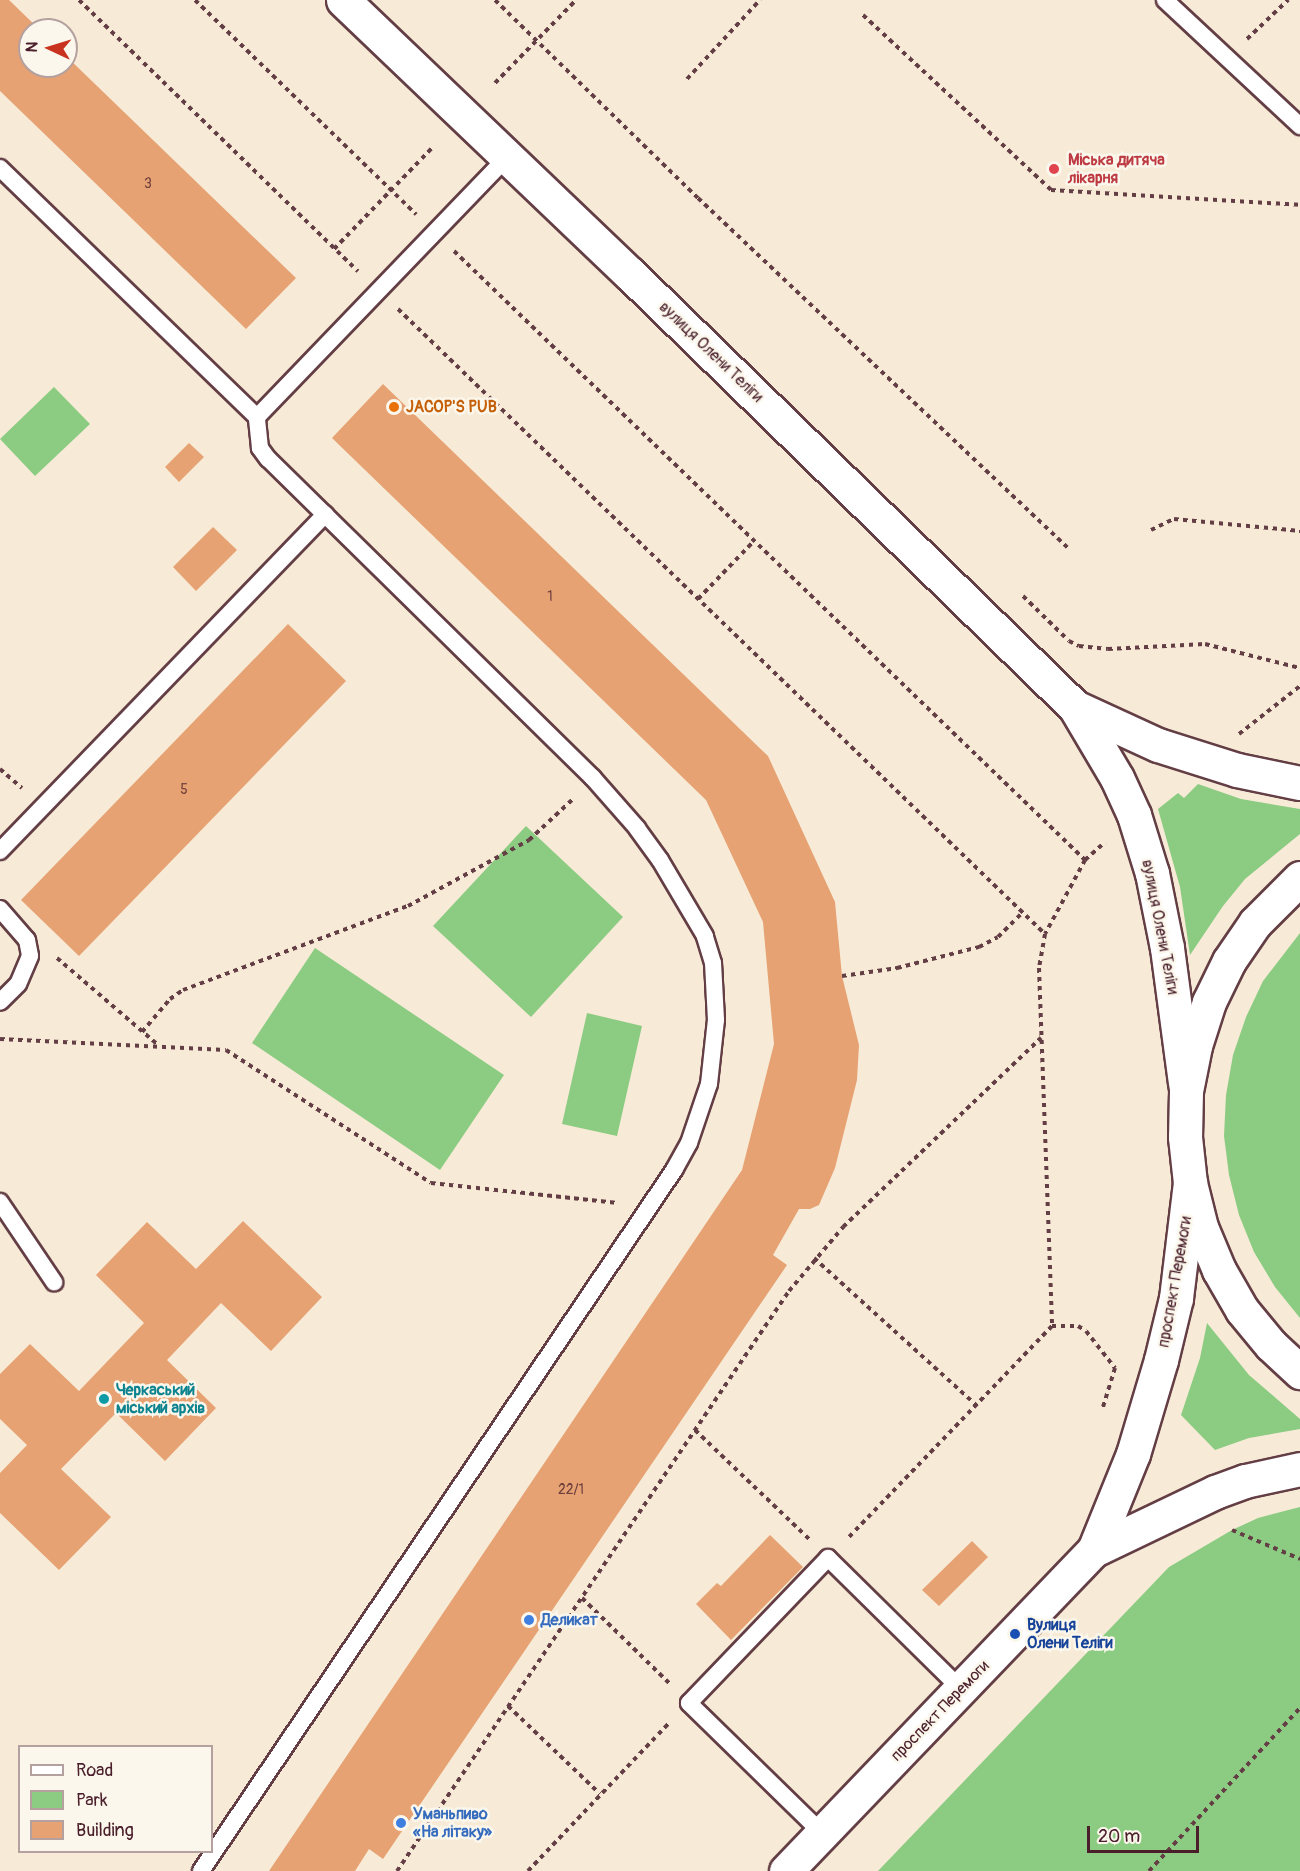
<!DOCTYPE html>
<meta charset="utf-8">
<style>
body{margin:0}
#map{position:relative;width:1300px;height:1871px;overflow:hidden;background:#f7ebd7;font-family:Pangolin,sans-serif}
div>[style]{position:absolute}
.green>*{inset:0;background:#8ccb82}
.building>*{inset:0;background:#e6a273}
.path>*{height:4px;margin-top:-2px;transform-origin:0;background:repeating-linear-gradient(90deg,#643e45 0 4.5px,transparent 0 9px)}
.roads{filter:drop-shadow(2px 0 #643e45) drop-shadow(-2px 0 #643e45) drop-shadow(0 2px #643e45) drop-shadow(0 -2px #643e45)}
.service>*{height:16px;margin:-8px;padding:0 8px;transform-origin:8px;border-radius:8px;background:#fff}
.tertiary>*{height:33px;margin:-16.5px;padding:0 16.5px;transform-origin:16.5px;border-radius:16.5px;background:#fff}
.primary>*{height:33px;margin:-16.5px;padding:0 16.5px;transform-origin:16.5px;border-radius:16.5px;background:#fff}
.dots>*{width:16px;height:16px;translate:-50% -50%;box-sizing:border-box;border:3px solid #fbf7ec;border-radius:50%}
span{translate:-50% -50%;white-space:nowrap;text-align:center;line-height:1.15;-webkit-text-stroke:5px #fbf7ec;paint-order:stroke}
.number-label{font-size:14px;color:#71403d}
.number-label span{-webkit-text-stroke-width:0}
.health-label{font-size:16px;color:#be3a42;font-weight:700}
.left{translate:0 -50%;text-align:left}
.street-label{font-size:16px;color:#4a1f2b}
.food-label{font-size:16px;color:#c56008;font-weight:700}
.culture-label{font-size:16px;color:#0d838f;font-weight:700}
.shop-label{font-size:16px;color:#366cbe;font-weight:700}
.transit-label{font-size:16px;color:#164399;font-weight:700}
.legend{position:absolute;left:18px;top:1745px;width:195px;height:108px;box-sizing:border-box;background:#fbf7ec;border:2px solid #b4a19f;margin:0;padding:8px 10px;list-style:none;font-size:18px;color:#4a1f2b}
.legend li{display:flex;align-items:center;gap:12px;height:30px}
.legend b{width:30px;border:2px solid #b4a19f}
.north{position:absolute;left:18px;top:18px;width:60px;height:60px;box-sizing:border-box;background:#fbf7ec;border:2px solid #b4a19f;border-radius:50%;rotate:274deg;font-size:16px;font-weight:700;line-height:24px;text-align:center;color:#4a1f2b}
.north::after{content:'';display:block;margin:auto;width:21px;height:27px;background:#c8321e;clip-path:polygon(50% 0,100% 100%,50% 72%,0 100%)}
.scale{position:absolute;left:1087px;top:1826px;width:112px;height:27px;box-sizing:border-box;border:3px solid #4a1f2b;border-top:0;padding-left:8px;font-size:18px;line-height:21px;white-space:nowrap;color:#4a1f2b;-webkit-text-stroke:4px #fbf7ec;paint-order:stroke}
</style>
<div id="map">
<div class="green">
<div style="clip-path:polygon(54px 387px,90px 424px,35px 476px,0 439px)"></div>
<div style="clip-path:polygon(1198px 784px,1241px 799px,1300px 809px,1300px 834px,1245px 879px,1223px 906px,1190px 955px,1180px 887px,1158px 809px,1178px 793px,1184px 798px)"></div>
<div style="clip-path:polygon(526px 826px,623px 917px,531px 1017px,433px 926px)"></div>
<div style="clip-path:polygon(1300px 933px,1300px 1318px,1275px 1287px,1254px 1252px,1239px 1215px,1229px 1175px,1224px 1136px,1226px 1095px,1233px 1055px,1246px 1017px,1263px 981px)"></div>
<div style="clip-path:polygon(315px 948px,504px 1075px,440px 1170px,252px 1043px)"></div>
<div style="clip-path:polygon(587px 1013px,642px 1026px,617px 1136px,562px 1124px)"></div>
<div style="clip-path:polygon(1207px 1323px,1249px 1375px,1300px 1419px,1300px 1429px,1249px 1438px,1215px 1450px,1181px 1415px,1200px 1358px)"></div>
<div style="clip-path:polygon(1300px 1507px,1300px 1871px,878px 1871px,1169px 1567px,1232px 1530px,1258px 1518px)"></div>
</div>
<div class="building">
<div style="clip-path:polygon(0 0,9px 0,40px 30px,30px 30px,30px 66px,66px 66px,66px 56px,296px 278px,246px 329px,0 91px)"></div>
<div style="clip-path:polygon(383px 384px,768px 756px,835px 902px,842px 976px,859px 1045px,857px 1080px,835px 1168px,819px 1205px,810px 1209px,799px 1209px,773px 1255px,787px 1265px,383px 1859px,369px 1849px,355px 1871px,269px 1871px,742px 1170px,774px 1044px,763px 922px,706px 800px,332px 438px)"></div>
<div style="clip-path:polygon(189px 443px,204px 457px,179px 482px,165px 467px)"></div>
<div style="clip-path:polygon(213px 527px,237px 550px,196px 591px,173px 567px)"></div>
<div style="clip-path:polygon(288px 624px,346px 681px,79px 956px,21px 900px)"></div>
<div style="clip-path:polygon(243px 1221px,322px 1297px,271px 1351px,221px 1303px,167px 1360px,216px 1408px,165px 1461px,116px 1413px,61px 1469px,111px 1517px,59px 1570px,0 1513px,0 1473px,27px 1445px,0 1419px,0 1374px,30px 1344px,79px 1391px,144px 1323px,96px 1275px,147px 1222px,196px 1269px)"></div>
<div style="clip-path:polygon(770px 1535px,803px 1567px,731px 1640px,696px 1604px,717px 1583px,721px 1586px)"></div>
<div style="clip-path:polygon(972px 1541px,988px 1557px,939px 1606px,922px 1590px)"></div>
</div>
<div class="path">
<div style="left:79px;top:0;width:389px;rotate:44.2deg"></div>
<div style="left:195px;top:0;width:308px;rotate:44.1deg"></div>
<div style="left:495px;top:0;width:284px;rotate:44.3deg"></div>
<div style="left:698px;top:198px;width:511px;rotate:43.41deg"></div>
<div style="left:863px;top:15px;width:257px;rotate:42.9deg"></div>
<div style="left:1051px;top:190px;width:249px;rotate:3.4deg"></div>
<div style="left:1247px;top:39px;width:57px;rotate:-43.6deg"></div>
<div style="left:687px;top:79px;width:108px;rotate:-47.3deg"></div>
<div style="left:495px;top:83px;width:116px;rotate:-45.7deg"></div>
<div style="left:334px;top:249px;width:142px;rotate:-45.9deg"></div>
<div style="left:454px;top:251px;width:877px;rotate:43.98deg"></div>
<div style="left:1085px;top:860px;width:84px;rotate:118.4deg"></div>
<div style="left:1045px;top:934px;width:35px;rotate:100deg"></div>
<div style="left:1039px;top:968px;width:358px;rotate:87.9deg"></div>
<div style="left:1052px;top:1326px;width:294px;rotate:133.9deg"></div>
<div style="left:398px;top:309px;width:900px;rotate:44.01deg"></div>
<div style="left:1151px;top:530px;width:25px;rotate:-26deg"></div>
<div style="left:1174px;top:519px;width:127px;rotate:5.4deg"></div>
<div style="left:1023px;top:596px;width:64px;rotate:44.4deg"></div>
<div style="left:1069px;top:641px;width:11px;rotate:27deg"></div>
<div style="left:1079px;top:646px;width:29px;rotate:6deg"></div>
<div style="left:1108px;top:649px;width:97px;rotate:-3deg"></div>
<div style="left:1205px;top:644px;width:98px;rotate:14.2deg"></div>
<div style="left:698px;top:599px;width:79px;rotate:-46deg"></div>
<div style="left:1239px;top:734px;width:78px;rotate:-38.2deg"></div>
<div style="left:0;top:769px;width:29px;rotate:41deg"></div>
<div style="left:1085px;top:860px;width:27px;rotate:-42deg"></div>
<div style="left:57px;top:958px;width:133px;rotate:40.7deg"></div>
<div style="left:842px;top:976px;width:56px;rotate:-8.3deg"></div>
<div style="left:897px;top:968px;width:85px;rotate:-14.4deg"></div>
<div style="left:979px;top:947px;width:21px;rotate:-28deg"></div>
<div style="left:998px;top:937px;width:35px;rotate:-45deg"></div>
<div style="left:142px;top:1032px;width:43px;rotate:-49.7deg"></div>
<div style="left:170px;top:999px;width:16px;rotate:-35deg"></div>
<div style="left:183px;top:990px;width:240px;rotate:-20.5deg"></div>
<div style="left:408px;top:906px;width:138px;rotate:-28.6deg"></div>
<div style="left:529px;top:840px;width:62px;rotate:-43deg"></div>
<div style="left:0;top:1039px;width:226px;rotate:2.8deg"></div>
<div style="left:226px;top:1050px;width:244px;rotate:33deg"></div>
<div style="left:431px;top:1183px;width:188px;rotate:6.1deg"></div>
<div style="left:814px;top:1258px;width:219px;rotate:42.2deg"></div>
<div style="left:1052px;top:1326px;width:26px"></div>
<div style="left:1078px;top:1326px;width:9px;rotate:32deg"></div>
<div style="left:1086px;top:1331px;width:47px;rotate:51.9deg"></div>
<div style="left:1115px;top:1368px;width:41px;rotate:107.1deg"></div>
<div style="left:695px;top:1430px;width:158px;rotate:43.7deg"></div>
<div style="left:1232px;top:1530px;width:74px;rotate:23.1deg"></div>
<div style="left:582px;top:1598px;width:122px;rotate:44.3deg"></div>
<div style="left:508px;top:1706px;width:127px;rotate:43.7deg"></div>
<div style="left:397px;top:1871px;width:700px;rotate:-55.95deg"></div>
<div style="left:789px;top:1291px;width:84px;rotate:-49.8deg"></div>
<div style="left:843px;top:1227px;width:274px;rotate:-43.7deg"></div>
<div style="left:528px;top:1871px;width:204px;rotate:-46.4deg"></div>
<div style="left:1149px;top:1871px;width:222px;rotate:-47.2deg"></div>
</div>
<div class="roads">
<div class="service">
<div style="left:1165px;top:0;width:185px;rotate:43deg"></div>
<div style="left:0;top:168px;width:358px;rotate:44.1deg"></div>
<div style="left:0;top:851px;width:468px;rotate:-46deg"></div>
<div style="left:0;top:909px;width:41px;rotate:48.9deg"></div>
<div style="left:27px;top:940px;width:16px;rotate:79deg"></div>
<div style="left:30px;top:956px;width:30px;rotate:113deg"></div>
<div style="left:18px;top:984px;width:25px;rotate:135deg"></div>
<div style="left:0;top:1202px;width:97px;rotate:56deg"></div>
<div style="left:822px;top:1833px;width:186px;rotate:-135.7deg"></div>
<div style="left:689px;top:1703px;width:201px;rotate:-46.2deg"></div>
<div style="left:828px;top:1558px;width:187px;rotate:44.6deg"></div>
<div style="left:201px;top:1871px;width:846px;rotate:-55.99deg"></div>
<div style="left:674px;top:1170px;width:31px;rotate:-61deg"></div>
<div style="left:689px;top:1143px;width:62px;rotate:-71.3deg"></div>
<div style="left:709px;top:1084px;width:64px;rotate:-83.8deg"></div>
<div style="left:716px;top:1020px;width:57px;rotate:-93deg"></div>
<div style="left:713px;top:963px;width:28px;rotate:-107deg"></div>
<div style="left:705px;top:936px;width:88px;rotate:-120.6deg"></div>
<div style="left:660px;top:860px;width:39px;rotate:-126deg"></div>
<div style="left:637px;top:828px;width:67px;rotate:-131.3deg"></div>
<div style="left:593px;top:778px;width:455px;rotate:-135.5deg"></div>
<div style="left:268px;top:459px;width:14px;rotate:-126deg"></div>
<div style="left:260px;top:448px;width:31px;rotate:-96deg"></div>
<div style="left:257px;top:417px;width:361px;rotate:-46.1deg"></div>
</div>
<div class="tertiary">
<div style="left:343px;top:0;width:397px;rotate:43.7deg"></div>
<div style="left:630px;top:274px;width:621px;rotate:44.22deg"></div>
<div style="left:1075px;top:707px;width:82px;rotate:59.4deg"></div>
<div style="left:1117px;top:778px;width:41px;rotate:65.3deg"></div>
<div style="left:1134px;top:815px;width:61px;rotate:72.8deg"></div>
<div style="left:1152px;top:873px;width:76px;rotate:78.7deg"></div>
<div style="left:1167px;top:948px;width:136px;rotate:82.4deg"></div>
<div style="left:1075px;top:707px;width:91px;rotate:24.6deg"></div>
<div style="left:1158px;top:745px;width:83px;rotate:17.6deg"></div>
<div style="left:1237px;top:770px;width:64px;rotate:11.7deg"></div>
</div>
<div class="primary">
<div style="left:1300px;top:878px;width:64px;rotate:135deg"></div>
<div style="left:1255px;top:923px;width:46px;rotate:124.4deg"></div>
<div style="left:1229px;top:961px;width:46px;rotate:116deg"></div>
<div style="left:1209px;top:1002px;width:46px;rotate:107.7deg"></div>
<div style="left:1195px;top:1046px;width:46px;rotate:101.3deg"></div>
<div style="left:1186px;top:1091px;width:46px;rotate:91.2deg"></div>
<div style="left:1185px;top:1137px;width:46px;rotate:83.8deg"></div>
<div style="left:1190px;top:1183px;width:45px;rotate:76deg"></div>
<div style="left:1201px;top:1227px;width:47px;rotate:67.3deg"></div>
<div style="left:1219px;top:1270px;width:46px;rotate:60.1deg"></div>
<div style="left:1242px;top:1310px;width:45px;rotate:50.4deg"></div>
<div style="left:1271px;top:1345px;width:40px;rotate:43deg"></div>
<div style="left:1094px;top:1550px;width:134px;rotate:-25.6deg"></div>
<div style="left:1215px;top:1492px;width:32px;rotate:-20deg"></div>
<div style="left:1245px;top:1481px;width:56px;rotate:-12.3deg"></div>
<div style="left:786px;top:1871px;width:445px;rotate:-46.2deg"></div>
<div style="left:1094px;top:1550px;width:104px;rotate:-67.9deg"></div>
<div style="left:1133px;top:1454px;width:98px;rotate:-73.4deg"></div>
<div style="left:1161px;top:1360px;width:64px;rotate:-76.4deg"></div>
<div style="left:1176px;top:1298px;width:116px;rotate:-83.1deg"></div>
</div>
</div>
<div class="dots">
<div style="left:1054px;top:169px;background:#e0444e"></div>
<div style="left:394px;top:407px;background:#e8710a"></div>
<div style="left:104px;top:1399px;background:#0f9aa8"></div>
<div style="left:529px;top:1620px;background:#3f7fe0"></div>
<div style="left:1015px;top:1634px;background:#1a4fb4"></div>
<div style="left:401px;top:1823px;background:#3f7fe0"></div>
</div>
<div class="number-label">
<span style="left:148px;top:184px">3</span>
<span style="left:550px;top:597px">1</span>
<span style="left:184px;top:790px">5</span>
<span style="left:571px;top:1490px">22/1</span>
</div>
<div class="health-label">
<span class="left" style="left:1068px;top:169px">Міська дитяча<br>лікарня</span>
</div>
<div class="street-label">
<span style="left:711px;top:352px;rotate:44deg">вулиця Олени Теліги</span>
<span style="left:1160px;top:927px;rotate:79deg">вулиця Олени Теліги</span>
<span style="left:1175px;top:1282px;rotate:-80deg">проспект Перемоги</span>
<span style="left:940px;top:1711px;rotate:-46deg">проспект Перемоги</span>
</div>
<div class="food-label">
<span class="left" style="left:406px;top:407px">JACOP'S PUB</span>
</div>
<div class="culture-label">
<span class="left" style="left:116px;top:1399px">Черкаський<br>міський архів</span>
</div>
<div class="shop-label">
<span class="left" style="left:541px;top:1620px">Деликат</span>
<span class="left" style="left:413px;top:1823px">Уманьпиво<br>«На літаку»</span>
</div>
<div class="transit-label">
<span class="left" style="left:1027px;top:1634px">Вулиця<br>Олени Теліги</span>
</div>
<ul class="legend">
<li><b style="height:8px;background:#fff"></b>Road</li>
<li><b style="height:16px;background:#8ccb82"></b>Park</li>
<li><b style="height:16px;background:#e6a273"></b>Building</li>
</ul>
<div class="north">N</div>
<div class="scale">20 m</div>
</div>
